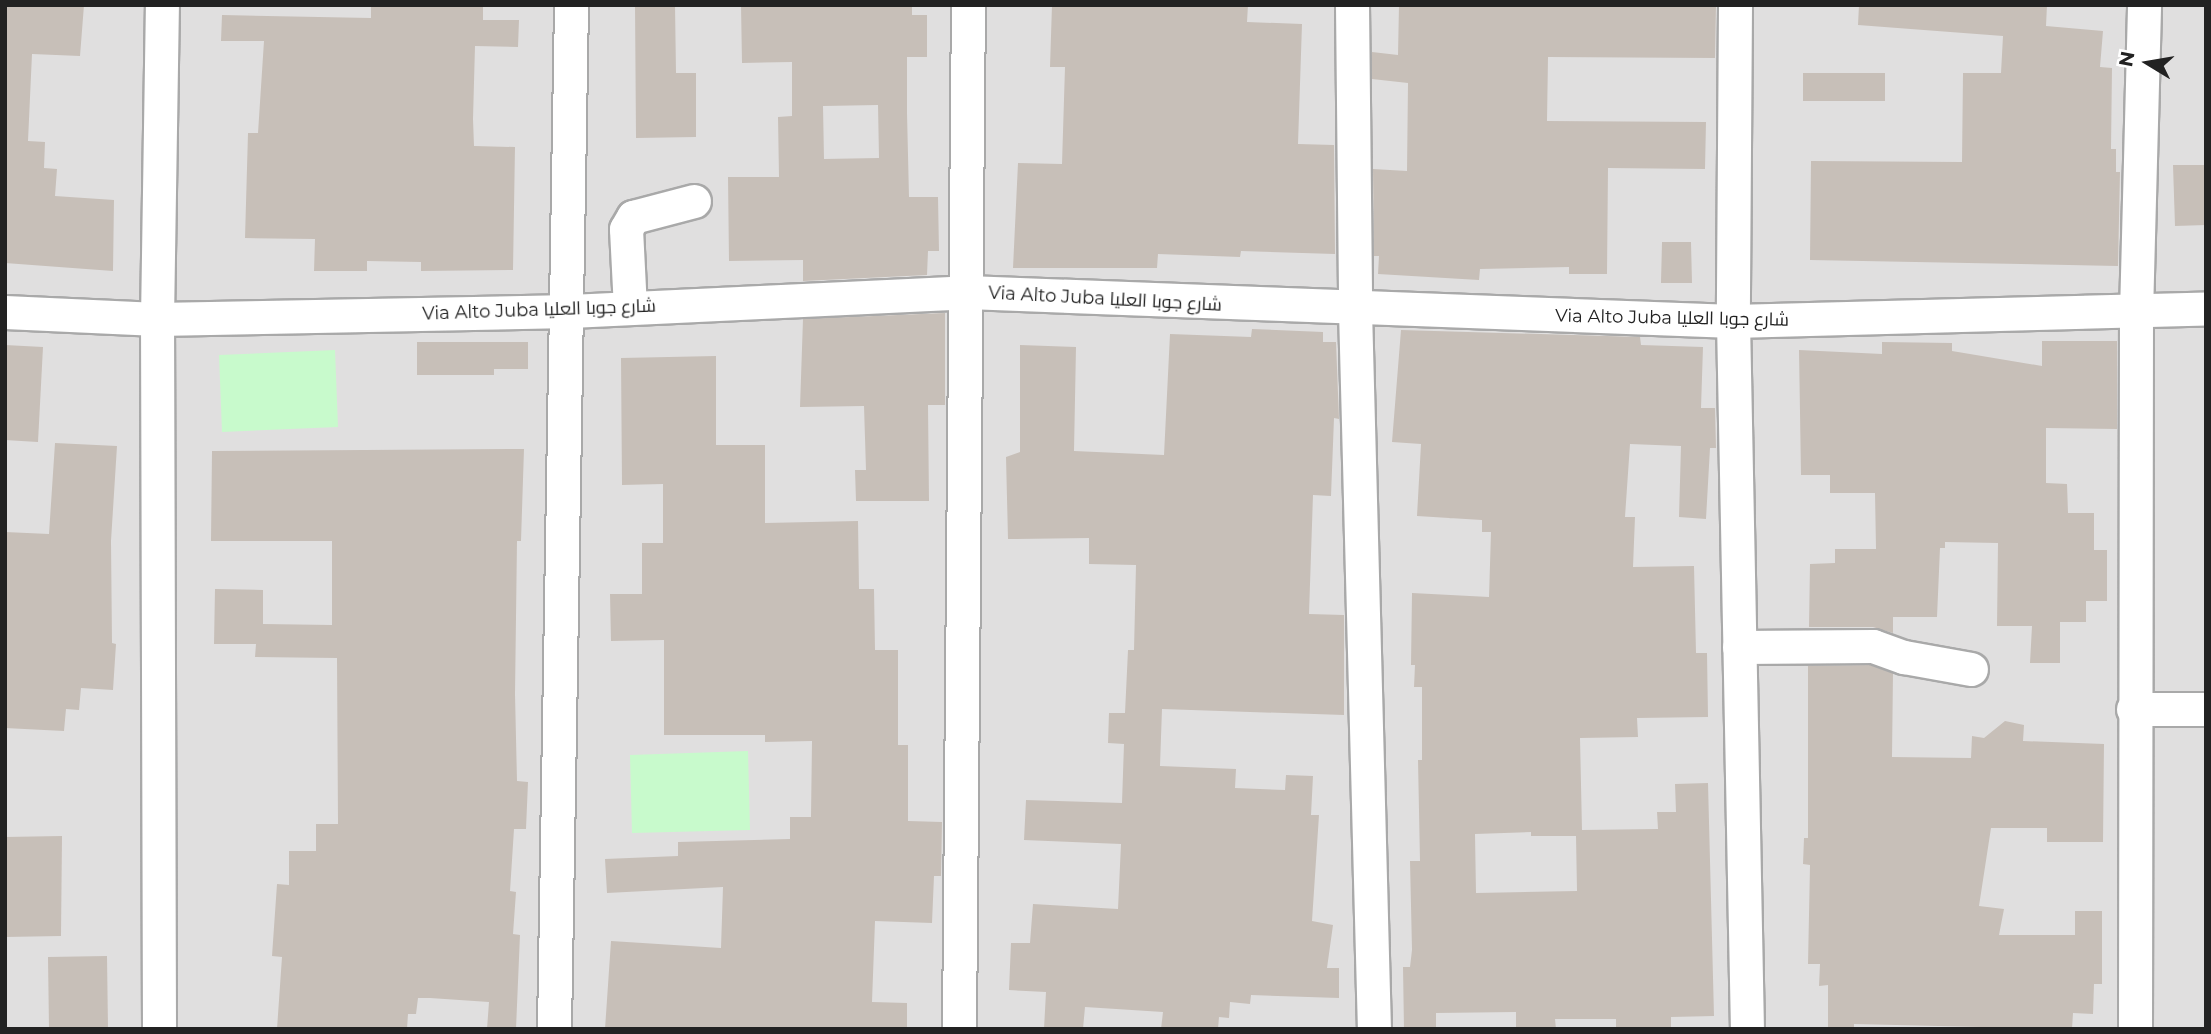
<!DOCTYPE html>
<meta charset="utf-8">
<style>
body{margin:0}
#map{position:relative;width:2211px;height:1034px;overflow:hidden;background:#f2efe9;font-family:Montserrat,Cairo,sans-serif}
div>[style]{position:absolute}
.residential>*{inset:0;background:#e0dfdf}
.park>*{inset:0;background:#c8facc}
.building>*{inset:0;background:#c7bfb8}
.roads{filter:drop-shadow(2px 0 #a9a9a9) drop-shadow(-2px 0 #a9a9a9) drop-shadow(0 2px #a9a9a9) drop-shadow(0 -2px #a9a9a9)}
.minor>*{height:33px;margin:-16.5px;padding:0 16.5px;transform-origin:16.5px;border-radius:16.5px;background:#fff}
span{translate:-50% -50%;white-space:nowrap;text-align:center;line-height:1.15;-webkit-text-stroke:5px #fff;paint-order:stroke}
.street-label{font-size:18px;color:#222}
.frame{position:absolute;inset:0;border:7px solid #222;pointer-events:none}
.north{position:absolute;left:2113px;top:28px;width:70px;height:70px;-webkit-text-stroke:5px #fff;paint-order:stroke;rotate:281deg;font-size:19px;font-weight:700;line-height:28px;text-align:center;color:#222}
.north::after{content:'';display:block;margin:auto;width:24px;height:32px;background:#222;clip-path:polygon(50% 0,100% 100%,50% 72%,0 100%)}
</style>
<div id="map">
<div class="residential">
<div style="clip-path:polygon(5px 5px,2206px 5px,2206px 1029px,5px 1029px)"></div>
</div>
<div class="park">
<div style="clip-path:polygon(335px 350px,338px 427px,222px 432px,219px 355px)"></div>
<div style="clip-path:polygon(748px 751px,750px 830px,632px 833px,630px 755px)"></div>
</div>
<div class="building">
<div style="clip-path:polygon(5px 5px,84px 5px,80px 56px,32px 54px,28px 141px,45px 142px,44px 168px,57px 169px,55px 196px,114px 200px,113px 271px,5px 263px)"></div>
<div style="clip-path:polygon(371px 5px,483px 5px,483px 20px,519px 20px,518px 47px,475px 46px,473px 119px,474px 146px,515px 147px,513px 270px,421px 271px,421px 262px,367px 261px,367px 271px,314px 271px,315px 239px,245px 238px,248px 133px,258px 133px,264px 41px,221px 41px,222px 15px,371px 18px)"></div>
<div style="clip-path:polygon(635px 5px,675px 5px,676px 73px,696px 73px,696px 137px,636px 138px)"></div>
<div style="clip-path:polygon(evenodd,741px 5px,912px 5px,912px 15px,927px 15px,927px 57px,907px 57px,907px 113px,909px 197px,938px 197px,939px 251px,928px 251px,927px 275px,803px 281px,803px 260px,729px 261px,728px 177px,779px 177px,778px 117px,792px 116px,792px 62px,742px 63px,741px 5px,878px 105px,879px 158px,824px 159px,823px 106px,878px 105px)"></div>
<div style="clip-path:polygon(1052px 5px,1248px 5px,1247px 22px,1302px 24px,1298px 144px,1334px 145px,1335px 254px,1241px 251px,1240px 257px,1158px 254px,1157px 268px,1013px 268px,1018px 163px,1062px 164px,1065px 67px,1050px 67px)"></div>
<div style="clip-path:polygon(1399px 5px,1716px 5px,1715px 58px,1548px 57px,1547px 121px,1706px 122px,1705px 169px,1608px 168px,1607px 274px,1569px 274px,1569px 267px,1480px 269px,1479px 280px,1378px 274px,1379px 256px,1374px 256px,1373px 169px,1407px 171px,1408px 83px,1372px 79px,1372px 52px,1398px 55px)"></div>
<div style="clip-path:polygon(1859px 5px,2047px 5px,2046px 26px,2103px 31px,2100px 67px,2112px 68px,2111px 149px,2116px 149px,2116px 172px,2120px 172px,2118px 266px,1810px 260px,1811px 161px,1962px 162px,1963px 73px,2001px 73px,2003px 36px,1858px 25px)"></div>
<div style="clip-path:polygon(1803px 73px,1885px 73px,1885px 101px,1803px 101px)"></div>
<div style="clip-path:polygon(2173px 165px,2206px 165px,2206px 225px,2175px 226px)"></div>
<div style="clip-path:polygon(1662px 242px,1691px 242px,1692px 283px,1661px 283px)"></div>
<div style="clip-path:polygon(945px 313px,945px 405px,928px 405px,929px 501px,856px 501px,855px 470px,866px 470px,864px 406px,800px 407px,803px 319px)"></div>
<div style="clip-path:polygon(1252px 329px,1323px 332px,1323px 342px,1336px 342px,1339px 419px,1334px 418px,1331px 496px,1313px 495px,1309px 614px,1344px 615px,1344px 715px,1162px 709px,1160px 766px,1236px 769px,1235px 788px,1285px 790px,1286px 775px,1313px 776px,1311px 815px,1319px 815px,1312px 921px,1333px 925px,1327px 968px,1339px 968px,1339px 998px,1251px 995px,1250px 1004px,1230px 1002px,1229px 1018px,1219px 1017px,1218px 1029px,1161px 1029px,1163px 1012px,1085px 1007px,1083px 1029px,1044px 1029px,1046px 992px,1009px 990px,1011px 943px,1030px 943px,1033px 904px,1118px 909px,1121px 844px,1024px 840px,1026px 800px,1122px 803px,1124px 744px,1108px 743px,1109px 713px,1125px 713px,1128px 650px,1134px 650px,1136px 565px,1089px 564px,1089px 538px,1008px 539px,1006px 457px,1020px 452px,1020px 345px,1076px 347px,1074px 451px,1164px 455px,1170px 334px,1251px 337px)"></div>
<div style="clip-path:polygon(evenodd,1401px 330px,1640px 337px,1641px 345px,1703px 347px,1701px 408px,1715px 408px,1716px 448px,1710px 448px,1706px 519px,1679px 517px,1681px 446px,1630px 444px,1625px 517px,1635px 517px,1633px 567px,1694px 566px,1696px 653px,1707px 653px,1708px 717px,1637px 718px,1638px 737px,1580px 738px,1582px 830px,1658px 829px,1657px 812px,1676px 812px,1675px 784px,1708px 783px,1714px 1016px,1671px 1017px,1671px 1029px,1616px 1029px,1616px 1019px,1555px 1019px,1556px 1029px,1516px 1029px,1516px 1012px,1436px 1013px,1436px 1029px,1404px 1029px,1403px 967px,1410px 967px,1412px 950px,1410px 861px,1420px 861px,1418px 760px,1422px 760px,1422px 687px,1414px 687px,1415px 665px,1411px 665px,1412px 593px,1489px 597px,1491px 532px,1482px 532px,1482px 520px,1417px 516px,1421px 444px,1392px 442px,1401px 330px,1531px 832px,1531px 836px,1576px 836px,1577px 891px,1476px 893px,1475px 834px,1531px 832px)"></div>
<div style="clip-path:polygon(2042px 341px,2117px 341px,2117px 429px,2046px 428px,2046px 483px,2067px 484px,2068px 513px,2094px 513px,2094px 550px,2107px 550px,2107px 601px,2086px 601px,2086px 622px,2060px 622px,2060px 663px,2030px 663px,2032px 626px,1997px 626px,1998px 543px,1945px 542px,1945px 548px,1940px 548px,1937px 617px,1893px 617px,1893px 633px,1873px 627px,1809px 627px,1810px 564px,1835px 563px,1835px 549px,1876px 549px,1875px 493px,1830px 493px,1830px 475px,1801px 475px,1799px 350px,1882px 354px,1882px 342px,1952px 343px,1952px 351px,2042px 366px)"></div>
<div style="clip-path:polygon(417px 342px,528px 342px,528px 369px,494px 369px,494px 375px,417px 375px)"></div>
<div style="clip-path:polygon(5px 345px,43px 347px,38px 442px,5px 440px)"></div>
<div style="clip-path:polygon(716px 356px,716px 445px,765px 445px,765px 523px,858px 521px,859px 589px,874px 589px,875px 650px,898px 650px,898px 745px,908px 745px,908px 821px,942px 822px,941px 876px,934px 876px,932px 923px,875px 921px,872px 1002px,907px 1003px,907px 1029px,605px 1029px,611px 941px,721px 948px,723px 887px,607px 893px,605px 859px,678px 856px,678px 842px,790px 839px,790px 817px,811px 817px,812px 741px,765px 742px,765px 735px,664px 735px,664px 640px,611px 641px,610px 594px,642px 594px,642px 543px,663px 543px,663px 484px,622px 485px,621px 358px)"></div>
<div style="clip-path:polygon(55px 443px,117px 446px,111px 541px,112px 643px,116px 644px,113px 690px,81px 688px,79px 710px,66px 709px,64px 731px,5px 728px,5px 532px,49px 534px)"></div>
<div style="clip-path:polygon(524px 449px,521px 541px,517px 541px,515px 694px,517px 781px,528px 782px,526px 829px,514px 829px,510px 891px,516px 892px,513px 934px,520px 935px,516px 1029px,487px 1029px,489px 1002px,430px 998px,418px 998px,416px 1014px,408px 1014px,407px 1029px,277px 1029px,282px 957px,272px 956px,277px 884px,289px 885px,289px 851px,316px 851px,316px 824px,338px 824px,337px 658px,255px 657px,256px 644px,214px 644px,215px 589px,263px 590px,263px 624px,332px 625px,332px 541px,211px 541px,212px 451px)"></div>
<div style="clip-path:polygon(1870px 665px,1893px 673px,1892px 757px,1971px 758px,1972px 736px,1984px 738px,2005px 721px,2024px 725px,2023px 741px,2104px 744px,2103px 842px,2047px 842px,2047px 828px,1991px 828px,1979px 906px,2004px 909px,1999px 935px,2075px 935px,2075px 911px,2102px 911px,2102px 984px,2094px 984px,2093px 1014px,2073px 1013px,2072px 1029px,1854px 1024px,1854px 1029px,1828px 1029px,1828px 985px,1819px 986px,1820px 964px,1808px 964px,1810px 865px,1803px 864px,1804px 838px,1808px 838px,1808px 666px)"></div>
<div style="clip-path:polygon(62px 836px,61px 936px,5px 937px,5px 837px)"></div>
<div style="clip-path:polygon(107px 956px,108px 1029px,49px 1029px,48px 957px)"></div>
</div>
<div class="roads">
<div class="minor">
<div style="left:1352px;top:5px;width:305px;rotate:89.4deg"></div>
<div style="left:1355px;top:310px;width:719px;rotate:88.49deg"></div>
<div style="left:1735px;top:5px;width:316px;rotate:90.4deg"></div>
<div style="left:1733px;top:321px;width:708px;rotate:88.87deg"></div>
<div style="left:630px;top:308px;width:79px;rotate:-92.9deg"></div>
<div style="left:626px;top:229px;width:14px;rotate:-60deg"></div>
<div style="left:633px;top:217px;width:63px;rotate:-14.7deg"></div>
<div style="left:5px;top:312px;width:152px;rotate:2.6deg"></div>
<div style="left:157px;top:319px;width:413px;rotate:-1.1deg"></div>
<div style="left:570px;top:311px;width:397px;rotate:-2.7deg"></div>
<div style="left:967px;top:292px;width:767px;rotate:2.17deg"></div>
<div style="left:1733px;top:321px;width:473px;rotate:-1.5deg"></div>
<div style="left:1739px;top:647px;width:134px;rotate:-0.4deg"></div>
<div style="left:1873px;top:646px;width:33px;rotate:20deg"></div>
<div style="left:1904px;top:657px;width:68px;rotate:10.2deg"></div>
<div style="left:2133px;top:709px;width:73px"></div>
<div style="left:159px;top:1029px;width:710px;rotate:-90.16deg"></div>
<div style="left:157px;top:319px;width:314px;rotate:-89.1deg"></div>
<div style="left:554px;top:1029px;width:1024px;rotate:-89.05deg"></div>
<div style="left:959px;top:1029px;width:1024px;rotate:-89.5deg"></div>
<div style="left:2135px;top:1029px;width:716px;rotate:-89.92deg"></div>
<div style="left:2136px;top:313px;width:308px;rotate:-88.5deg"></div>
</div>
</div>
<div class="street-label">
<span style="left:1105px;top:299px;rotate:3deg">Via Alto Juba شارع جوبا العليا</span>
<span style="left:539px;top:310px;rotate:-2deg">Via Alto Juba شارع جوبا العليا</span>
<span style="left:1672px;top:318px;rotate:1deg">Via Alto Juba شارع جوبا العليا</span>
</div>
<div class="frame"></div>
<div class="north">N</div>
</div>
